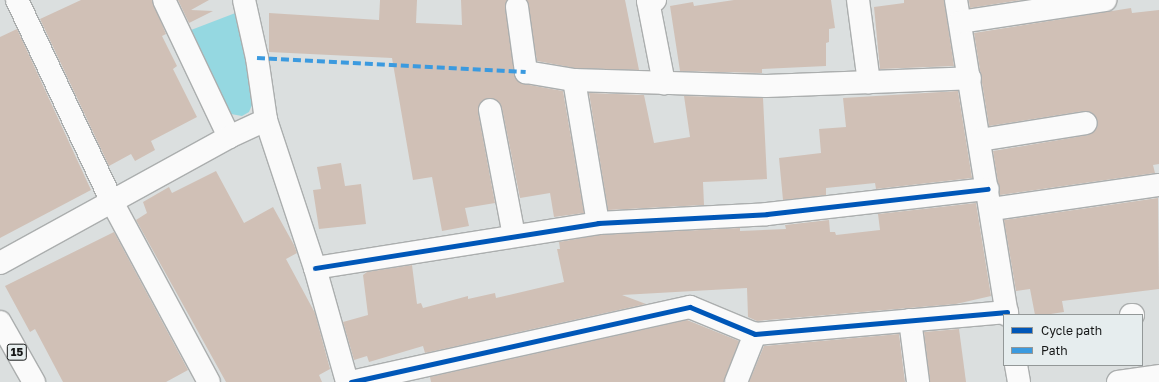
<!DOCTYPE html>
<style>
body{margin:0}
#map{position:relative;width:1159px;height:382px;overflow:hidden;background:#dbdfdf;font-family:"Golos Text",sans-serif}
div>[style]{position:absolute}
.green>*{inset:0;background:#95d8e1}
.building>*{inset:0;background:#d0c0b6}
.roads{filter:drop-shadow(1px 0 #abaeae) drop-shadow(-1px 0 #abaeae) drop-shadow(0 1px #abaeae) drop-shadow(0 -1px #abaeae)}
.minor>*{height:22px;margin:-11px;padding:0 11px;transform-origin:11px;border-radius:11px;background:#fafafa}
.major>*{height:22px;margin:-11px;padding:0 11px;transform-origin:11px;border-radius:11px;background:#fafafa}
.quiet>*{height:4px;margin-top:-2px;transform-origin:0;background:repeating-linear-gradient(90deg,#3b9adf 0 8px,transparent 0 12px)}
.cycleway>*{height:5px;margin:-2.5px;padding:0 2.5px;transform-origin:2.5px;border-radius:2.5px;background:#0057b8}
span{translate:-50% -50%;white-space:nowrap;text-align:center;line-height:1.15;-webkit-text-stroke:3px #e6edee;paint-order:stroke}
.shield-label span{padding:1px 3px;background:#e6edee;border:1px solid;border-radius:3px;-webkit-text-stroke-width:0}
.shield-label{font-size:11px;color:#161818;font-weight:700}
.legend{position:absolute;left:1003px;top:314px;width:140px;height:52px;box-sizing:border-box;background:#e6edee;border:1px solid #939898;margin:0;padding:5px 7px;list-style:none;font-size:12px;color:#161818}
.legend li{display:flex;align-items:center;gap:8px;height:20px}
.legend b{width:20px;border:1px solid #939898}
</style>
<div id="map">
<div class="green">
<div style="clip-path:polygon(238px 12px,254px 100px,249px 112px,242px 116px,231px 114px,191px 30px)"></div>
</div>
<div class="building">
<div style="clip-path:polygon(81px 0,152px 0,166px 34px,162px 36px,177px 66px,173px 69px,197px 117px,151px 141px,155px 150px,135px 161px,131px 154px,109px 166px,40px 19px)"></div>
<div style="clip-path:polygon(178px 0,209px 0,191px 10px,213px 11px,189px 23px)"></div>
<div style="clip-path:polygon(380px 0,417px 0,416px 23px,462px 25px,461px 0,507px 0,505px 9px,517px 80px,524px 84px,563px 91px,584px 213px,554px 217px,550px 193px,520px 198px,502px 108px,499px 102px,488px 98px,482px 101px,478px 112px,495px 203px,465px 208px,469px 226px,442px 231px,432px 177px,413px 180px,392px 58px,269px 52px,269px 13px,379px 20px)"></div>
<div style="clip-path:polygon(527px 0,625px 0,639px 70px,575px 68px,537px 61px)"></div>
<div style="clip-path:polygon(734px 0,831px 0,835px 28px,829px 29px,829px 42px,826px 43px,826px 66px,762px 69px,762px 73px,680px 71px,670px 6px,693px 2px,694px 6px)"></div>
<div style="clip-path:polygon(904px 0,944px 0,954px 66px,880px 69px,874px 7px,904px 3px)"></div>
<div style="clip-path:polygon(969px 0,1022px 0,970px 8px)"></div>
<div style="clip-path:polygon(1131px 8px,1132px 13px,1159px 10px,1159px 164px,1153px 165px,1155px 173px,1000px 195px,993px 151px,1088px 135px,1097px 128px,1098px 121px,1091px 112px,1084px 111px,989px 126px,974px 33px)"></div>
<div style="clip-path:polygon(17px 29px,91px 190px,0 238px,0 37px)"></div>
<div style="clip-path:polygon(958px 91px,972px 178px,876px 189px,875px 183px,826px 188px,826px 195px,783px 200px,779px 158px,821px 153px,819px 129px,846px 127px,843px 98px)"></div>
<div style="clip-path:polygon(589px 93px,644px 95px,654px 143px,690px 137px,684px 96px,763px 98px,767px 179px,703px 182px,704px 205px,608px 210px)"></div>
<div style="clip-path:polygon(341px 163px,345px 186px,361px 184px,366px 224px,319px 229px,313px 190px,321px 189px,317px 167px)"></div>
<div style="clip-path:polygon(216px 171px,244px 223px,273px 207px,294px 245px,297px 253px,286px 259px,315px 313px,330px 369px,319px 375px,322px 382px,226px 382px,136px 220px,147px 213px,143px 202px,169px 187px,172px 193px)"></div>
<div style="clip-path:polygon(1158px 198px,1159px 289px,1062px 301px,1064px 312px,1044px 315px,1035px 315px,1030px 289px,1016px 291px,1004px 220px)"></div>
<div style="clip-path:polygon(976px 203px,991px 296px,956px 304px,757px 321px,748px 317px,747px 288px,622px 295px,646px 304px,425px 353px,423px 346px,369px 362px,367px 356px,354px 360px,343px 322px,368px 315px,363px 275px,367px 272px,412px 265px,417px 304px,421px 303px,423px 308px,468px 296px,468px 299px,495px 293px,496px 298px,564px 282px,557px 249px,560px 249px,559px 242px,599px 235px,740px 228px,740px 231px,786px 229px,785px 225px,829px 220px,830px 232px,835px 232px,836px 235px,880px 230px,878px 214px)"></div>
<div style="clip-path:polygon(114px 232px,188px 370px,166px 382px,63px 382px,35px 329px,30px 332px,5px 286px)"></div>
<div style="clip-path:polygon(687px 320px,739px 341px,724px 382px,431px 382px,430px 377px)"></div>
<div style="clip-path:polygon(959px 329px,966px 382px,930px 382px,924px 332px)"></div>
<div style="clip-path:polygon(899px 334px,905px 382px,749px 382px,764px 346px)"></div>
</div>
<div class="roads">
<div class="minor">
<div style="left:17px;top:0;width:223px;rotate:64.8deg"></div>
<div style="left:112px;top:202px;width:204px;rotate:61.7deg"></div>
<div style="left:164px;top:0;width:152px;rotate:64.6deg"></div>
<div style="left:244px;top:0;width:59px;rotate:77.4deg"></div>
<div style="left:257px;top:58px;width:63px;rotate:81.7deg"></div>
<div style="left:266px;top:120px;width:156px;rotate:71.7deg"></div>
<div style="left:315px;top:268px;width:118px;rotate:74.3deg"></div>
<div style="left:655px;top:0;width:7px;rotate:172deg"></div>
<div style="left:648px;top:1px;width:84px;rotate:79deg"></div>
<div style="left:858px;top:0;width:83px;rotate:82.4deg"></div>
<div style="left:956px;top:0;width:319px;rotate:80.8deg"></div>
<div style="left:517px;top:7px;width:66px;rotate:82.1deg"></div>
<div style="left:526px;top:72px;width:49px;rotate:9.5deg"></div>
<div style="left:574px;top:80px;width:192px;rotate:1.8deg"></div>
<div style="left:766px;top:86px;width:204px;rotate:-2.2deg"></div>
<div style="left:960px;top:22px;width:147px;rotate:-8.6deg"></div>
<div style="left:574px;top:80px;width:145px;rotate:80.5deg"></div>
<div style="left:490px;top:110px;width:128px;rotate:79.2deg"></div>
<div style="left:980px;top:140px;width:107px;rotate:-9.1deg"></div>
<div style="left:992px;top:209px;width:169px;rotate:-8.2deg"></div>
<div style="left:0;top:263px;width:261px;rotate:-28.8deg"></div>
<div style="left:229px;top:137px;width:41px;rotate:-24.7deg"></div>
<div style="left:315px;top:268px;width:287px;rotate:-9deg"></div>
<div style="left:598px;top:223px;width:169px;rotate:-3deg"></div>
<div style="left:767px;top:214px;width:222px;rotate:-6.5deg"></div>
<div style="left:1131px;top:315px;width:2px"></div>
<div style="left:910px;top:320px;width:63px;rotate:82.6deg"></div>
<div style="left:1016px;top:365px;width:17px;rotate:80deg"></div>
<div style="left:351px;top:382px;width:347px;rotate:-12.5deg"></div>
<div style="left:690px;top:307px;width:70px;rotate:22.6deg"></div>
<div style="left:755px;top:334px;width:253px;rotate:-5deg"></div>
<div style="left:736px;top:382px;width:52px;rotate:-68.4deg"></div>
<div style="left:1118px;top:382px;width:41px;rotate:-8.3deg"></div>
</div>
<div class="major">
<div style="left:0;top:322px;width:69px;rotate:60.5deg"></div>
</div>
</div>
<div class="quiet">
<div style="left:257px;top:58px;width:269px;rotate:3deg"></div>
</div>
<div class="cycleway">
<div style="left:315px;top:268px;width:287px;rotate:-9deg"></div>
<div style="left:598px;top:223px;width:169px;rotate:-3deg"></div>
<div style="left:767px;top:214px;width:222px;rotate:-6.5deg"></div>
<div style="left:351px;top:382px;width:347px;rotate:-12.5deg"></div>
<div style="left:690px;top:307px;width:70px;rotate:22.6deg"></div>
<div style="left:755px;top:334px;width:253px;rotate:-5deg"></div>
</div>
<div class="shield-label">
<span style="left:17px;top:352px">15</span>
</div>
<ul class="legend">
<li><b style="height:5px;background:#0057b8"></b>Cycle path</li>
<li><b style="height:5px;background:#3b9adf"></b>Path</li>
</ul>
</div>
